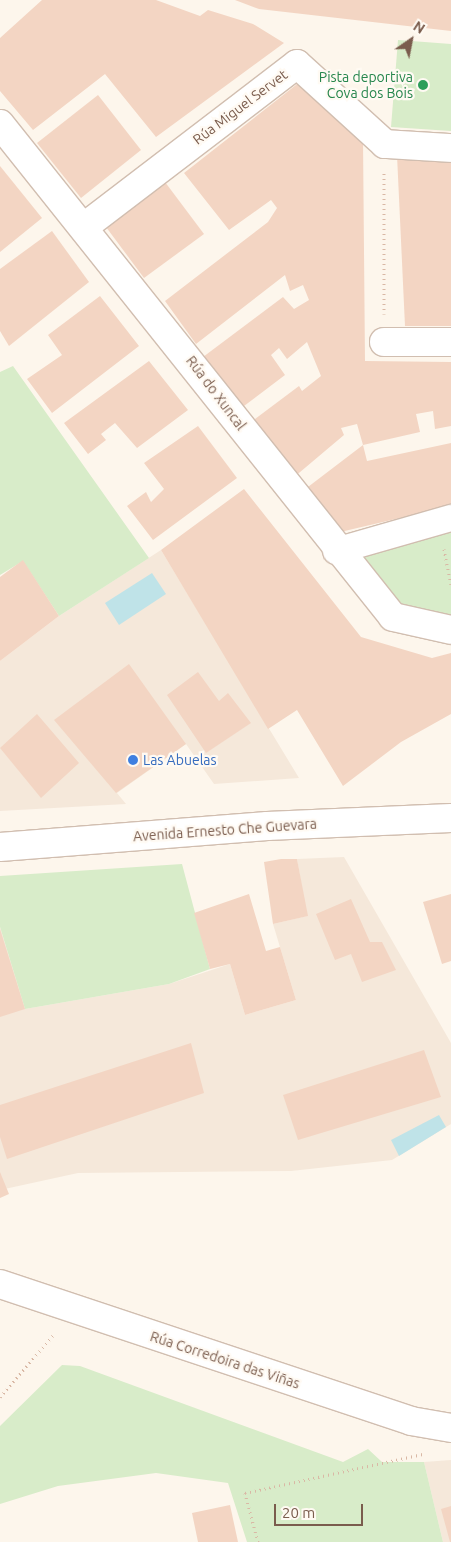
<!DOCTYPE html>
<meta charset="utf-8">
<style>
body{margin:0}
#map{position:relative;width:451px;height:1542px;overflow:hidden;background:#fdf6ec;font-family:Ubuntu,sans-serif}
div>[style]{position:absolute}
.residential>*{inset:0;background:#f5e8da}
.green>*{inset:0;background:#d8ecc9}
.water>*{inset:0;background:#bfe3e8}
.building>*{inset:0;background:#f3d5c3}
.path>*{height:3px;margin-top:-1.5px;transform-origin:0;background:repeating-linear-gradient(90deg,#d9b8a5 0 1px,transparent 0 5px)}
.roads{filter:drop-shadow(1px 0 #d1beb0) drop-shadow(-1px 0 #d1beb0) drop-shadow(0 1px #d1beb0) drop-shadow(0 -1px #d1beb0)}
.pedestrian>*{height:26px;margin:-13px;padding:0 13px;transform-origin:13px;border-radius:13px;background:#fff}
.minor>*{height:28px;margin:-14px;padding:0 14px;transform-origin:14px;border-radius:14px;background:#fff}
.secondary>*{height:28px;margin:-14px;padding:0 14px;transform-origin:14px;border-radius:14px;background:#fff}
.dots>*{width:14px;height:14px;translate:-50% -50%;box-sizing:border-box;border:2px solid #fffaf3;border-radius:50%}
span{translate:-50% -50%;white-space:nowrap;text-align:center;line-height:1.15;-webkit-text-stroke:4.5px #fffaf3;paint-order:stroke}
.leisure-label{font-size:14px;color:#27864d}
.right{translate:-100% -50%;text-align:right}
.street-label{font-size:14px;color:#7a5c4d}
.shop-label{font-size:14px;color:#366cbe}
.left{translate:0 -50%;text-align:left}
.north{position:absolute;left:386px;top:15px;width:50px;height:50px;-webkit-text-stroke:4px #fffaf3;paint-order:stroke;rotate:33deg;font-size:14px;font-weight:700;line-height:20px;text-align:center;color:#7a5c4d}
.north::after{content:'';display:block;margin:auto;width:18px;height:22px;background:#7a5c4d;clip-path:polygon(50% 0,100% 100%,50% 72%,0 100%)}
.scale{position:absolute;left:274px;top:1504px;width:89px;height:22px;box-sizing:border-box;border:2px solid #7a5c4d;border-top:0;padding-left:6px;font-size:15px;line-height:18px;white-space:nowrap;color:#7a5c4d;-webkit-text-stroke:4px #fffaf3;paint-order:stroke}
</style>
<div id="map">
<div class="residential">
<div style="clip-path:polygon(161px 550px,299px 778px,214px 784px,186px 744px,117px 793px,126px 804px,0 811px,0 661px,59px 616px)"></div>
<div style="clip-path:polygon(344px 857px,451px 1043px,451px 1124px,392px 1160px,291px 1171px,78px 1173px,0 1190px,0 927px,25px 1009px,169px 984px,230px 964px,245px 1015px,296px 1000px,273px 924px,307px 916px,297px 859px)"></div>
<div style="clip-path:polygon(451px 1460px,451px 1542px,443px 1542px,424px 1462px)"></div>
</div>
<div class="green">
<div style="clip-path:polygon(398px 40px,451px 44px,451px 131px,391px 127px)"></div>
<div style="clip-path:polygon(13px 366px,149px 558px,59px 616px,23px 561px,0 575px,0 372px)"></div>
<div style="clip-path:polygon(451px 518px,451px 617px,399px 610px,351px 543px)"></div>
<div style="clip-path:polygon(182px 864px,210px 969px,169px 984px,25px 1009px,0 927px,0 876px)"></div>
<div style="clip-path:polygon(62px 1365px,80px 1366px,343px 1462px,368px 1449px,382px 1462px,424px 1462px,443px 1542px,247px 1542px,228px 1483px,156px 1473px,58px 1486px,0 1504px,0 1426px)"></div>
</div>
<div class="water">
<div style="clip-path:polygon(152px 573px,166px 594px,119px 625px,105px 603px)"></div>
<div style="clip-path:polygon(439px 1115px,446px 1127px,399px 1156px,391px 1140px)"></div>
</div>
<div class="building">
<div style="clip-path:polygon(42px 0,156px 0,200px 16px,208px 10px,253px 24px,284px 43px,156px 137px,105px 74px,33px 130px,0 91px,0 38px)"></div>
<div style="clip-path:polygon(235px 0,451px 0,451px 31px,259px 9px)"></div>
<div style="clip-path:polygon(301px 81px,363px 139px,365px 361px,451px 362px,451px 426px,435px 429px,433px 411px,416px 414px,420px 432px,363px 445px,367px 461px,451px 443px,451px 506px,336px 533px,304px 490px,363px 445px,357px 424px,341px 428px,344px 435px,293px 478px,251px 422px,299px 386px,302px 391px,321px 376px,307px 342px,287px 359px,279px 348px,271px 355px,285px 375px,240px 409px,203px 357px,283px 297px,294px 309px,309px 300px,303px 285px,290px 291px,285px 275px,196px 344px,165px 301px,268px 222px,277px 208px,271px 200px,229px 230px,184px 173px)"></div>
<div style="clip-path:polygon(98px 95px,141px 150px,81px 198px,37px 143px)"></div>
<div style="clip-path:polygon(397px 155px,451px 159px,451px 326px,405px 326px)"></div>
<div style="clip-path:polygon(0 166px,42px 218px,0 252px)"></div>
<div style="clip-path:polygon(165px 182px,204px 234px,144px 278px,106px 227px)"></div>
<div style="clip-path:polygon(52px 231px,89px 282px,9px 346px,0 331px,0 269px)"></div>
<div style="clip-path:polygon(100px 296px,139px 346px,52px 413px,27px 379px,62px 355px,48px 335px)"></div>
<div style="clip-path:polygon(149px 361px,188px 410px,137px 448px,115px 423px,101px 434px,106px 440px,88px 454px,64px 423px)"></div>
<div style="clip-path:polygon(198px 426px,237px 478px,153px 540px,127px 506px,146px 492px,151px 502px,164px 489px,144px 463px)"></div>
<div style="clip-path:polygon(244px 489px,361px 637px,432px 658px,451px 653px,451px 714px,401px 742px,343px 786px,297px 710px,268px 729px,161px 550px)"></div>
<div style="clip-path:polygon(23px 560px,59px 616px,0 661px,0 577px)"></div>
<div style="clip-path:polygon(129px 664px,186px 744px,116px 793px,54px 720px)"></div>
<div style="clip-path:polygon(198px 672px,219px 701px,228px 693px,251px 723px,206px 753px,167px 695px)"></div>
<div style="clip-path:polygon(37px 714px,79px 763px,41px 798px,0 748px)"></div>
<div style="clip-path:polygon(281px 859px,297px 859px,308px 916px,273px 924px,264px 862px)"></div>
<div style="clip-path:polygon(249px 894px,266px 951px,280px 947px,296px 1000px,245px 1015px,230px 964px,210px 969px,194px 913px)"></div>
<div style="clip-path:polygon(451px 894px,451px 961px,442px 964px,423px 902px)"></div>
<div style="clip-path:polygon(351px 899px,370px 942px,382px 942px,396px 970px,362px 982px,351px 954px,335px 960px,316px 914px)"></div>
<div style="clip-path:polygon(0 929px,25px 1009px,0 1017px)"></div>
<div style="clip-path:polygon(191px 1043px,204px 1093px,7px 1159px,0 1137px,0 1105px)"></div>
<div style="clip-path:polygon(424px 1050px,441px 1097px,298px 1140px,283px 1095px)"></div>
<div style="clip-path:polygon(0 1172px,9px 1194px,0 1198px)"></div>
<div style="clip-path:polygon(230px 1505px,238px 1542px,198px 1542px,192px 1513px)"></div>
<div style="clip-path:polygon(451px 1506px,451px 1542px,450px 1542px,441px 1509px)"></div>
</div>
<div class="path">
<div style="left:384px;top:314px;width:141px;rotate:-90deg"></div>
<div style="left:444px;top:549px;width:36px;rotate:79deg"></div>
<div style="left:0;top:1397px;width:84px;rotate:-49.3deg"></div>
<div style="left:258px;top:1542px;width:51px;rotate:-104.9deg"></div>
<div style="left:245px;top:1493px;width:182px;rotate:-12.4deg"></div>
</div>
<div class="roads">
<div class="pedestrian">
<div style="left:336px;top:551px;width:120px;rotate:-16deg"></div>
</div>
<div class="minor">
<div style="left:0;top:124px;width:630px;rotate:51.44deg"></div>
<div style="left:393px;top:617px;width:59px;rotate:12.6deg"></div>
<div style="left:84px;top:227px;width:268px;rotate:-37.4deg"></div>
<div style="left:297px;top:64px;width:119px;rotate:42.3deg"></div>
<div style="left:385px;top:144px;width:66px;rotate:3.5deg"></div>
<div style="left:384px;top:342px;width:67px"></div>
<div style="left:0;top:1284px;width:433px;rotate:18.4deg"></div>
<div style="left:411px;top:1421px;width:41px;rotate:9.9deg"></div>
</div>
<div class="secondary">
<div style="left:0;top:847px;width:268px;rotate:-4.5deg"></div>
<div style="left:267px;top:826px;width:184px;rotate:-2.5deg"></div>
</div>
</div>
<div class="dots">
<div style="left:423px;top:85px;background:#2e9e5b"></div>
<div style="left:133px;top:760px;background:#3f7fe0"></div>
</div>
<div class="leisure-label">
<span class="right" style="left:413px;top:85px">Pista deportiva<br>Cova dos Bois</span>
</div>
<div class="street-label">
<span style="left:240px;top:107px;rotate:-37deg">Rúa Miguel Servet</span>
<span style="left:216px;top:393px;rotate:53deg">Rúa do Xuncal</span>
<span style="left:225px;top:830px;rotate:-4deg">Avenida Ernesto Che Guevara</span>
<span style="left:225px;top:1360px;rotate:18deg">Rúa Corredoira das Viñas</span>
</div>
<div class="shop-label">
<span class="left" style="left:143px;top:760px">Las Abuelas</span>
</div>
<div class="north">N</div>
<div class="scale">20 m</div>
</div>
